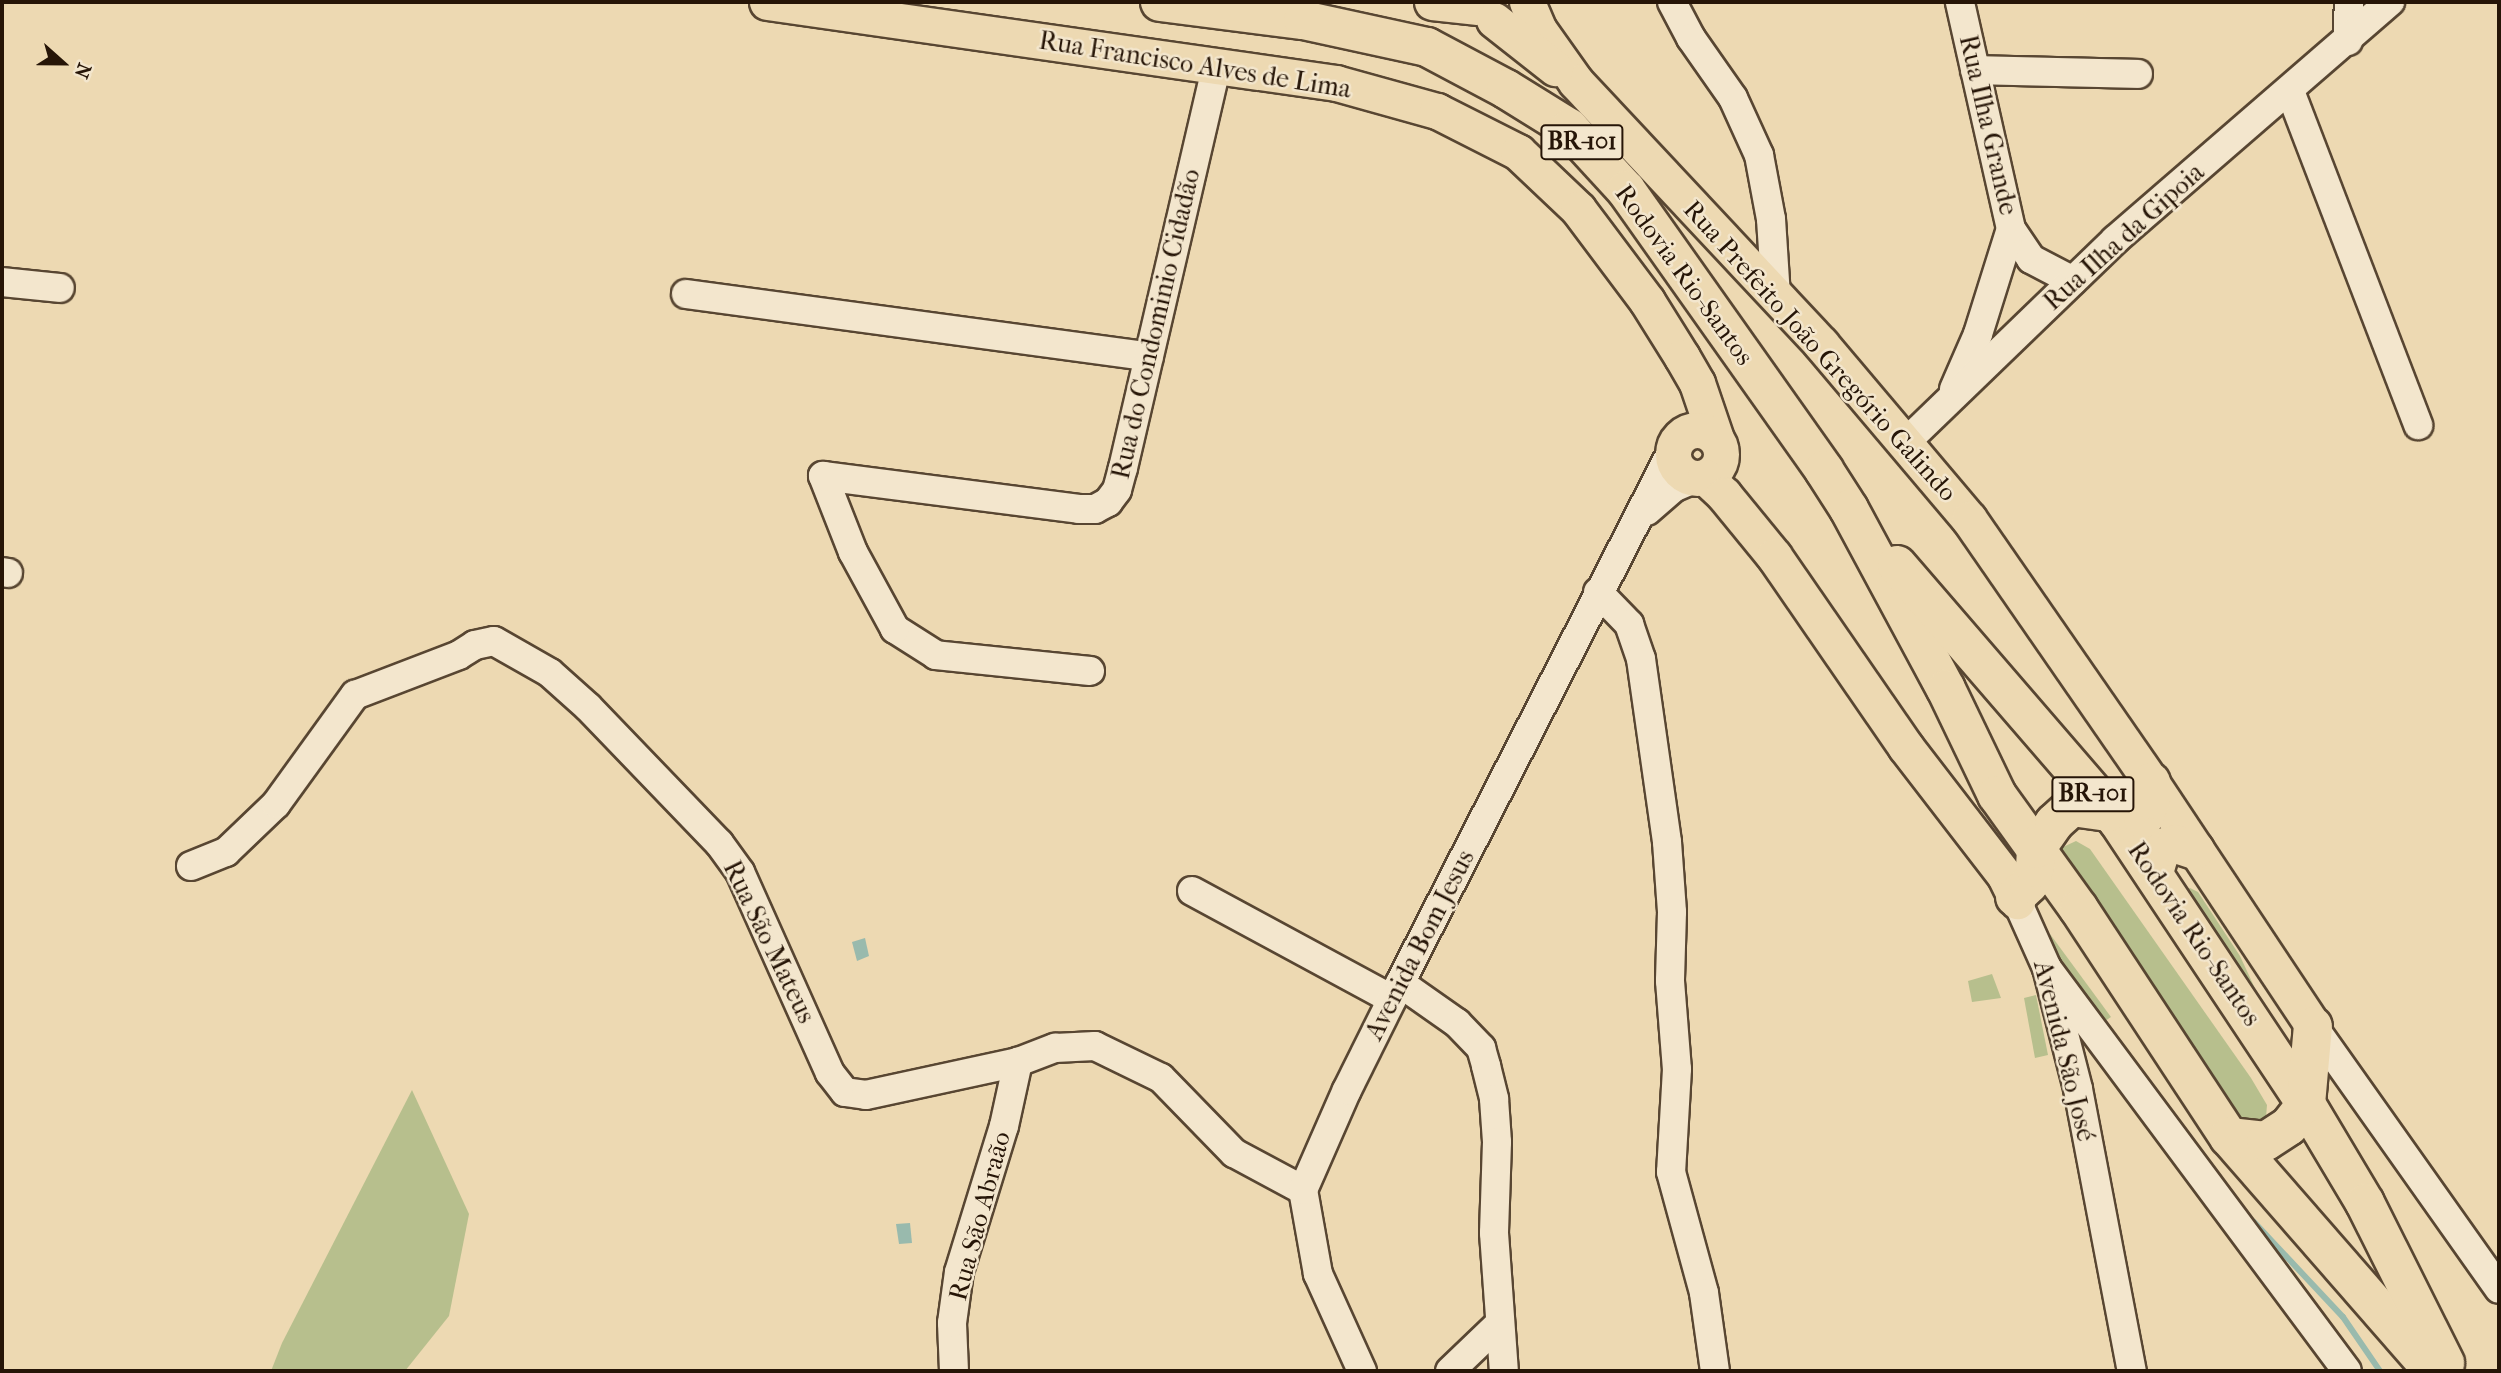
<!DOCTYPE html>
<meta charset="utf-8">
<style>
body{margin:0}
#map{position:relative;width:2501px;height:1373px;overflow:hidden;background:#edd9b2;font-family:"IM FELL French Canon",serif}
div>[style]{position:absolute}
.green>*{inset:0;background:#b7bf8d}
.water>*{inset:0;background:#99baad}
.stream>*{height:6px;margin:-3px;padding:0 3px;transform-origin:3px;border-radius:3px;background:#99baad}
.roads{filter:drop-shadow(2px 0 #584632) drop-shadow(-2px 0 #584632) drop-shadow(0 2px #584632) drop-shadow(0 -2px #584632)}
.minor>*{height:28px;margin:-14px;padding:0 14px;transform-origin:14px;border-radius:14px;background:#f3e6cd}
.major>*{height:35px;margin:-17.5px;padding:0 17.5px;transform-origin:17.5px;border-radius:17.5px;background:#edd9b2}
.major>.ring{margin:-17.5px;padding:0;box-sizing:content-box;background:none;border:35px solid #edd9b2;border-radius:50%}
.highway>*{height:38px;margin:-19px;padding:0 19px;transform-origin:19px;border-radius:19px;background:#edd9b2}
span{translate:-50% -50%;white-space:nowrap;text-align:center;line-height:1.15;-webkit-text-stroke:5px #f3e6cd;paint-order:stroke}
.shield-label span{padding:2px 5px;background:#f3e6cd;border:2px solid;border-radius:5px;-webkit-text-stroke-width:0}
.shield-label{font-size:24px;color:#261507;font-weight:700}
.street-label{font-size:26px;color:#261507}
.frame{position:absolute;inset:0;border:4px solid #261507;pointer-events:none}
.north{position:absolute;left:28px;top:28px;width:70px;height:70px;-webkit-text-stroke:5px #f3e6cd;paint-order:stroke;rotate:111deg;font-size:19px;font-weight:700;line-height:28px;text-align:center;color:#261507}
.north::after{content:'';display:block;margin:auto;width:24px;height:32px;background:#261507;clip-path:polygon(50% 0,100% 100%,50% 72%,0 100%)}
</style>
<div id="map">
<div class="green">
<div style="clip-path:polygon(2076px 841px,2090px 849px,2251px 1078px,2267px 1105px,2266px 1117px,2255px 1128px,2243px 1128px,2058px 861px,2061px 848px)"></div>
<div style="clip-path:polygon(2190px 888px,2198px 892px,2240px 956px,2283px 1049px,2181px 893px)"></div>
<div style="clip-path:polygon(2050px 934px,2111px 1017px,2096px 1027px,2040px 940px)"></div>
<div style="clip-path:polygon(1992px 974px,2001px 998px,1972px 1002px,1968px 981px)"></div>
<div style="clip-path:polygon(2036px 995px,2048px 1055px,2035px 1058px,2024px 998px)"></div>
<div style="clip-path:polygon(412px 1090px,469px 1214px,449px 1316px,405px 1371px,271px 1371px,282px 1343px)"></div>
</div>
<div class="water">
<div style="clip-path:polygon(865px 938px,869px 956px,857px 961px,852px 942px)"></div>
<div style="clip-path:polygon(910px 1223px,912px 1243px,899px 1244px,896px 1224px)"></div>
</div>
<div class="stream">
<div style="left:2254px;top:1222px;width:130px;rotate:46.9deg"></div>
<div style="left:2343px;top:1317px;width:65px;rotate:55.6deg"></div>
</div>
<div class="roads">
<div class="minor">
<div style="left:1672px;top:2px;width:41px;rotate:62.2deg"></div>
<div style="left:1691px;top:38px;width:73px;rotate:55deg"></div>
<div style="left:1733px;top:98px;width:63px;rotate:65.5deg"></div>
<div style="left:1759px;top:155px;width:65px;rotate:79.4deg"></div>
<div style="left:1771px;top:219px;width:78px;rotate:86.3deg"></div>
<div style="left:2348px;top:41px;width:39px;rotate:-89deg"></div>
<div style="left:1975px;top:70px;width:163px;rotate:1.4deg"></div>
<div style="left:2290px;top:91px;width:358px;rotate:69deg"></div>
<div style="left:2011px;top:229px;width:36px;rotate:56deg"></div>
<div style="left:2031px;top:259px;width:47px;rotate:27.6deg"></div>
<div style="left:2px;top:282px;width:58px;rotate:5.9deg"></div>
<div style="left:686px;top:294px;width:467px;rotate:7.7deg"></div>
<div style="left:1954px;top:389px;width:60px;rotate:-66.4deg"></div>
<div style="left:1978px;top:334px;width:110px;rotate:-72.6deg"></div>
<div style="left:2011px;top:229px;width:233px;rotate:-102.7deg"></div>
<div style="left:1906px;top:442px;width:291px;rotate:-44deg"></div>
<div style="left:2115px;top:240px;width:364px;rotate:-40.9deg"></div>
<div style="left:1647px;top:511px;width:37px;rotate:-41deg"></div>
<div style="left:1675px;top:487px;width:21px;rotate:-23deg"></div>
<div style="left:2px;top:572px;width:6px;rotate:9deg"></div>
<div style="left:1598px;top:592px;width:45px;rotate:45.9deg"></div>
<div style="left:1629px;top:624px;width:37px;rotate:71deg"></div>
<div style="left:1641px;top:659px;width:185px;rotate:81.9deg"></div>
<div style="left:1667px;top:842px;width:70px;rotate:85.9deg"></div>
<div style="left:1672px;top:912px;width:69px;rotate:91.7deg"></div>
<div style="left:1670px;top:981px;width:88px;rotate:85.5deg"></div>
<div style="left:1677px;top:1069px;width:103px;rotate:93.3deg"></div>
<div style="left:1671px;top:1172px;width:125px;rotate:74.7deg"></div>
<div style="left:1704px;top:1293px;width:79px;rotate:82deg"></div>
<div style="left:1090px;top:671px;width:155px;rotate:-174.1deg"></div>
<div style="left:936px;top:655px;width:49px;rotate:-147.6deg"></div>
<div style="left:895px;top:629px;width:88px;rotate:-118.6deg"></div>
<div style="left:853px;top:552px;width:82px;rotate:-111.5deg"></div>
<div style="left:823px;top:476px;width:258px;rotate:7.3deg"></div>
<div style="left:1079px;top:509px;width:16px"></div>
<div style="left:1095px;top:509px;width:15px;rotate:-28deg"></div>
<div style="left:1108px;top:502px;width:15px;rotate:-53deg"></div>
<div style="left:1117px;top:490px;width:23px;rotate:-75deg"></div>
<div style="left:1123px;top:468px;width:412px;rotate:-76.9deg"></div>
<div style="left:191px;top:866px;width:38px;rotate:-22deg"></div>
<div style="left:226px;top:852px;width:69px;rotate:-43.8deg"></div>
<div style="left:276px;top:804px;width:135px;rotate:-54.1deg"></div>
<div style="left:355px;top:695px;width:111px;rotate:-21deg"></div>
<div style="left:459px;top:655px;width:19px;rotate:-32deg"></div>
<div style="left:475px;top:645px;width:19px;rotate:-12deg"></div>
<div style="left:494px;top:641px;width:64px;rotate:29.7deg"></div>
<div style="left:550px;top:673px;width:51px;rotate:41.8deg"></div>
<div style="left:588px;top:707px;width:189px;rotate:46.1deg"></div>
<div style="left:719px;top:843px;width:36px;rotate:54deg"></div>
<div style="left:740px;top:872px;width:220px;rotate:65.9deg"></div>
<div style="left:830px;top:1073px;width:24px;rotate:52deg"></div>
<div style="left:845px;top:1092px;width:21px;rotate:8deg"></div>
<div style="left:866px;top:1095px;width:156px;rotate:-12.2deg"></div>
<div style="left:1018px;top:1062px;width:40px;rotate:-21deg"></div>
<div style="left:1055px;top:1048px;width:40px;rotate:-2.9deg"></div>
<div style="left:1095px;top:1046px;width:73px;rotate:25.9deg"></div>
<div style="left:1161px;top:1078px;width:105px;rotate:45.8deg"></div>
<div style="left:1234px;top:1153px;width:78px;rotate:28.2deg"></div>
<div style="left:1192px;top:891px;width:227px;rotate:28.4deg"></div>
<div style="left:2017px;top:901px;width:73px;rotate:65.9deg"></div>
<div style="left:2047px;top:968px;width:125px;rotate:75.6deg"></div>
<div style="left:2078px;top:1089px;width:287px;rotate:79.2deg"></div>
<div style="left:2047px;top:968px;width:502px;rotate:53.34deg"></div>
<div style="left:1400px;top:983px;width:70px;rotate:35.1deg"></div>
<div style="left:1457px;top:1023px;width:35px;rotate:46deg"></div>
<div style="left:1481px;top:1048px;width:19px;rotate:74deg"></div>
<div style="left:1486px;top:1066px;width:34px;rotate:76deg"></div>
<div style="left:1494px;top:1099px;width:43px;rotate:86deg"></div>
<div style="left:1497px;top:1142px;width:91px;rotate:91.9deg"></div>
<div style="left:1494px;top:1233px;width:138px;rotate:85.9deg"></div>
<div style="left:2313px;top:1026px;width:322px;rotate:54.7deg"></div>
<div style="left:954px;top:1371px;width:48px;rotate:-92.4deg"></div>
<div style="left:952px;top:1323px;width:51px;rotate:-82.2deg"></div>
<div style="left:959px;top:1272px;width:153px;rotate:-72.9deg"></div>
<div style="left:1004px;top:1126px;width:66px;rotate:-77.7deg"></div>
<div style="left:1362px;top:1371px;width:107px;rotate:-114.4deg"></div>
<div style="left:1318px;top:1274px;width:85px;rotate:-100.1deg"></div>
<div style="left:1303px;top:1190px;width:109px;rotate:-66.3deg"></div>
<div style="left:1347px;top:1090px;width:119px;rotate:-63.6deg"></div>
<div style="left:1400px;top:983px;width:600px;rotate:-62.92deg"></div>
<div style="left:1450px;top:1371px;width:69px;rotate:-43.8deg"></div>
</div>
<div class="major">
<div style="left:767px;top:2px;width:575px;rotate:8.1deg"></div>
<div style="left:1336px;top:83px;width:105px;rotate:15.5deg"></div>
<div style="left:1437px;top:111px;width:91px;rotate:26.8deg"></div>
<div style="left:1518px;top:152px;width:83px;rotate:43.5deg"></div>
<div style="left:1578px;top:209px;width:115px;rotate:53.1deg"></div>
<div style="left:1647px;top:301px;width:66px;rotate:58deg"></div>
<div style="left:1682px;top:357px;width:30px;rotate:60deg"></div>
<div style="left:1697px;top:383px;width:56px;rotate:71.2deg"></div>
<div style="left:1432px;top:2px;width:44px;rotate:6.5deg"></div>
<div style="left:1527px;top:2px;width:30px;rotate:67deg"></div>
<div style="left:1539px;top:30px;width:64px;rotate:54.6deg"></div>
<div style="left:1576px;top:82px;width:359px;rotate:46.9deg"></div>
<div style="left:1821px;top:344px;width:229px;rotate:49.8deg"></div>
<div style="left:1969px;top:519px;width:320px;rotate:55.3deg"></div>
<div style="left:2151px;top:782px;width:293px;rotate:56.4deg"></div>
<div style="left:1494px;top:20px;width:78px;rotate:38.2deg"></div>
<div class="ring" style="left:1673px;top:430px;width:13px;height:13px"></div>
<div style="left:1705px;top:477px;width:26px;rotate:43deg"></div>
<div style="left:1724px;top:495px;width:79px;rotate:50.7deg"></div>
<div style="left:1774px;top:556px;width:231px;rotate:55.4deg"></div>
<div style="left:1905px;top:746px;width:164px;rotate:52.4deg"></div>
<div style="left:2005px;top:876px;width:28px;rotate:64deg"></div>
</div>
<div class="highway">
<div style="left:1160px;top:2px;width:144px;rotate:7.2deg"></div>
<div style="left:1303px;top:20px;width:127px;rotate:12.3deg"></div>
<div style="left:1427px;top:47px;width:89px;rotate:28deg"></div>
<div style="left:1506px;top:89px;width:74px;rotate:31.8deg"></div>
<div style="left:1569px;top:128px;width:84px;rotate:47.4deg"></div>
<div style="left:1626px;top:190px;width:343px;rotate:54.7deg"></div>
<div style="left:1824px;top:470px;width:46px;rotate:57.3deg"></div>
<div style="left:1849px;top:509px;width:204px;rotate:61.7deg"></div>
<div style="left:1946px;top:689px;width:118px;rotate:64.3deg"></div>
<div style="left:1997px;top:795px;width:140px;rotate:54.3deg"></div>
<div style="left:2079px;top:909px;width:273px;rotate:56.7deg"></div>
<div style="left:2229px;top:1137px;width:310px;rotate:48.9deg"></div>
<div style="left:1897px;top:565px;width:338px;rotate:49.2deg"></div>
<div style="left:2118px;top:821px;width:340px;rotate:56.4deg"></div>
<div style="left:2306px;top:1104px;width:115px;rotate:59.2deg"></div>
<div style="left:2365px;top:1203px;width:179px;rotate:63.4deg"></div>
<div style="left:2118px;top:821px;width:15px;rotate:8deg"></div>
<div style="left:2133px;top:823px;width:11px;rotate:-22deg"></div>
<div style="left:2143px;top:819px;width:21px;rotate:-67deg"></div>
<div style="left:2151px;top:800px;width:18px;rotate:-90deg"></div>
<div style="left:2154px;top:873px;width:19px;rotate:-74deg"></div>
<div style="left:2159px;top:855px;width:11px;rotate:-49deg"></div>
<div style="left:2166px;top:847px;width:10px;rotate:-17deg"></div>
<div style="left:2176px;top:844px;width:20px;rotate:18deg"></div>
<div style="left:2015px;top:897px;width:19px;rotate:-43deg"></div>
<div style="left:2029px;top:884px;width:17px;rotate:-69deg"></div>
<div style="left:2035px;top:868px;width:19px;rotate:-87deg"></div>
<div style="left:2036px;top:849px;width:32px;rotate:-55deg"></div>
<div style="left:2054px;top:823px;width:24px;rotate:-42deg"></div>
<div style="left:2072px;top:807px;width:36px;rotate:8deg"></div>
<div style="left:2229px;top:1137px;width:37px;rotate:6deg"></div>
<div style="left:2266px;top:1141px;width:27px;rotate:-33deg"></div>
<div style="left:2289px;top:1126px;width:28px;rotate:-52deg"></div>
<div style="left:2306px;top:1104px;width:78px;rotate:-84.9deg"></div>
</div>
</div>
<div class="shield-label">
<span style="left:1582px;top:142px">BR-101</span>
<span style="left:2093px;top:794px">BR-101</span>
</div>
<div class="street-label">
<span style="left:1195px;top:65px;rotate:9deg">Rua Francisco Alves de Lima</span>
<span style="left:1988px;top:125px;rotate:77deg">Rua Ilha Grande</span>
<span style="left:2124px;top:237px;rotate:-42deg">Rua Ilha da Gipoia</span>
<span style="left:1684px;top:275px;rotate:54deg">Rodovia Rio-Santos</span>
<span style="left:1156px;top:324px;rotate:-77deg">Rua do Condominio Cidadão</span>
<span style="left:1820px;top:351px;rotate:48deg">Rua Prefeito João Gregório Galindo</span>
<span style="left:2194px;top:934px;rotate:56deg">Rodovia Rio-Santos</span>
<span style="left:769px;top:942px;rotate:64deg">Rua São Mateus</span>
<span style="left:1420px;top:945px;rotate:-63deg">Avenida Bom Jesus</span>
<span style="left:2064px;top:1051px;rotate:76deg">Avenida São José</span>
<span style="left:980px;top:1216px;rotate:-75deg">Rua São Abraão</span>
</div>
<div class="frame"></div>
<div class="north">N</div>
</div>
